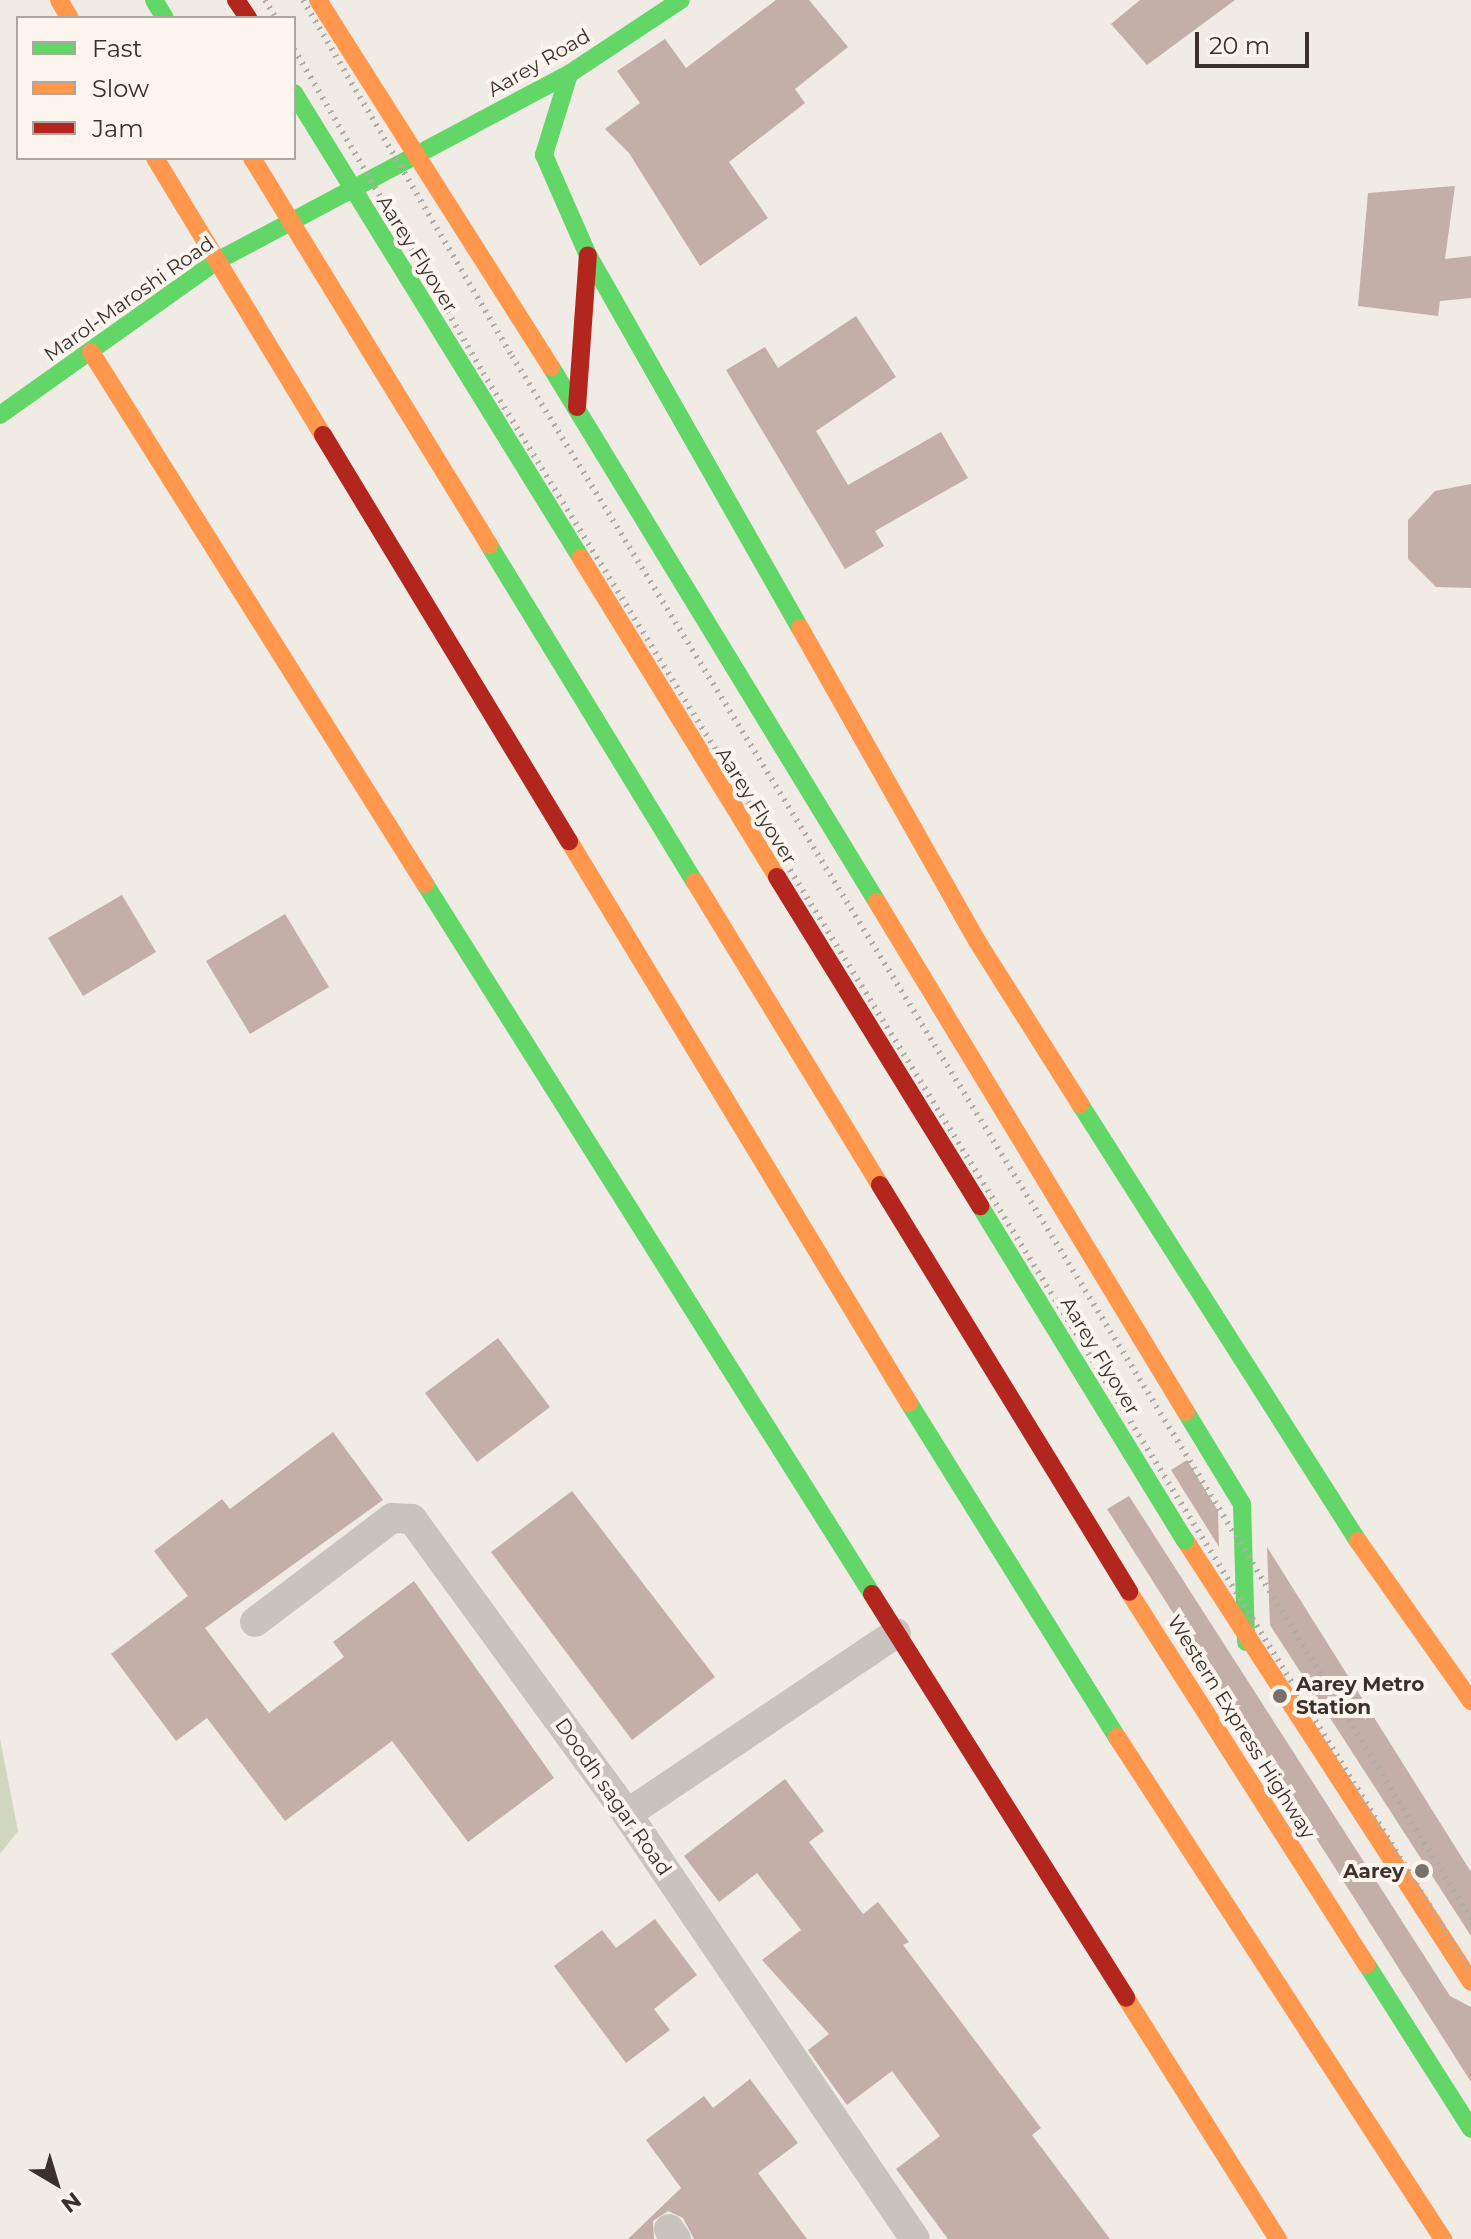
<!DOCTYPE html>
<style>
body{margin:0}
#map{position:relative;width:1471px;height:2239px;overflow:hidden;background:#f0ebe5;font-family:Montserrat,sans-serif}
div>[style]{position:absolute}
.green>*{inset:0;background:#d1d6bf}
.building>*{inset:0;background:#c3afa7}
.street>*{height:30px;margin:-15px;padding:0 15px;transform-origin:15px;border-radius:15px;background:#c9c3be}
.fast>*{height:18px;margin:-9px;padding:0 9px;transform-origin:9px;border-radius:9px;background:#63d668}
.slow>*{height:18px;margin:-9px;padding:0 9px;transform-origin:9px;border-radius:9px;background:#ff974d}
.jam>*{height:18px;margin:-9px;padding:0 9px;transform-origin:9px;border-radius:9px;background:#b3261e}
.rail>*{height:6px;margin-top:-3px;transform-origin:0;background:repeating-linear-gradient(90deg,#b1aca8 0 2px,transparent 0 8px)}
.fast-bridge>*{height:18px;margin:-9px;padding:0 9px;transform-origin:9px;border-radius:9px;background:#63d668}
.slow-bridge>*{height:18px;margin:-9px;padding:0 9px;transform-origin:9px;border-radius:9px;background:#ff974d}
.jam-bridge>*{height:18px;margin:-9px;padding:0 9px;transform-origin:9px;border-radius:9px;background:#b3261e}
.dots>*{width:22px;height:22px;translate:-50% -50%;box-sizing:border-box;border:4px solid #fbf5ee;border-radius:50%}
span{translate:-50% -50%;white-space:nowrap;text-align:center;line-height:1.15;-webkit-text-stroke:8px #fbf5ee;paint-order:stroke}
.street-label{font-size:20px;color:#3b302b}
.poi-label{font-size:20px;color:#3b302b;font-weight:700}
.left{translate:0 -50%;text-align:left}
.right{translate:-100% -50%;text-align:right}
.legend{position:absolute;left:16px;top:16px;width:280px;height:144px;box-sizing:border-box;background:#fbf5ee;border:2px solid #aea6a0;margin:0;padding:10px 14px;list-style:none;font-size:24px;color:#3b302b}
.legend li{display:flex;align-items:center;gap:16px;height:40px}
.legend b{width:40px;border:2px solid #aea6a0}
.north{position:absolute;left:16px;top:2143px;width:80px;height:80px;-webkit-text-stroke:6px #fbf5ee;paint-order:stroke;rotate:142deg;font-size:22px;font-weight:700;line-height:32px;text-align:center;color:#3b302b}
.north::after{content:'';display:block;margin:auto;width:28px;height:36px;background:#3b302b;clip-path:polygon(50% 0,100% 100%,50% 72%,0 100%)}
.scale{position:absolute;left:1195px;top:32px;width:114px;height:36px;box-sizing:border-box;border:4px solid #3b302b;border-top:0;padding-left:10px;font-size:24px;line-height:28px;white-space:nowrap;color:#3b302b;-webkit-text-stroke:6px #fbf5ee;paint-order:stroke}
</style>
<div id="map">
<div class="green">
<div style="clip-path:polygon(0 1739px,18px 1831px,0 1854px)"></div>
</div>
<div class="building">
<div style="clip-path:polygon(776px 0,809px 0,848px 47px,795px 89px,805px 103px,729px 162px,768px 218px,700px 266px,629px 153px,605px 129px,640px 103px,617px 71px,665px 39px,686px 68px)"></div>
<div style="clip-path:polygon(1140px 0,1235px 0,1147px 65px,1111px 24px)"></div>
<div style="clip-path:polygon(1455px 186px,1445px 259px,1471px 256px,1471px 298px,1440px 301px,1438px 316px,1358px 306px,1368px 193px)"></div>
<div style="clip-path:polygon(856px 316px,896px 377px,816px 431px,848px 485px,941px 432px,968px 478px,875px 531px,884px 546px,845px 569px,726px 370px,765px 347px,778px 368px)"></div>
<div style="clip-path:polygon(1471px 484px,1471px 588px,1436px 587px,1408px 559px,1408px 520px,1435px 491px)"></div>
<div style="clip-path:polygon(122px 895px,156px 952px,83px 996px,48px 938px)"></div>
<div style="clip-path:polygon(285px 914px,329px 987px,250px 1034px,206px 961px)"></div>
<div style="clip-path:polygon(498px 1338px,550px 1407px,477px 1462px,425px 1393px)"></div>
<div style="clip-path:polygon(333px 1432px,383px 1500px,205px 1628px,269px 1713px,344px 1657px,333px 1642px,414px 1581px,554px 1778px,468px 1842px,392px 1741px,285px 1821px,207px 1718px,176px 1741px,111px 1654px,188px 1596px,154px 1551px,222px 1499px,230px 1509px)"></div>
<div style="clip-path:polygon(1187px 1460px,1218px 1511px,1219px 1547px,1171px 1470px)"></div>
<div style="clip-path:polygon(572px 1491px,715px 1677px,632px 1740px,491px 1552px)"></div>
<div style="clip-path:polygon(1129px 1496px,1450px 1996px,1471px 2007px,1471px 2082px,1107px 1509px)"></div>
<div style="clip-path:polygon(1267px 1547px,1471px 1872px,1471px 1936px,1270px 1625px)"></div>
<div style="clip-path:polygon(785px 1779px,824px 1831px,809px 1842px,863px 1914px,878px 1902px,909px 1942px,903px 1945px,1041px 2128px,1032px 2135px,1110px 2239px,948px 2239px,896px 2169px,940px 2136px,892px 2071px,847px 2105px,831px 2083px,808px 2050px,829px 2034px,762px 1960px,801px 1930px,757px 1873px,719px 1902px,684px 1856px)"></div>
<div style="clip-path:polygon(655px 1919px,697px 1975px,654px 2009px,670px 2030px,626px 2063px,554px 1966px,602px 1930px,616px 1948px)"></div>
<div style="clip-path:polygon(750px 2079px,798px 2143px,758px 2173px,807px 2239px,694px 2239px,683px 2218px,668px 2211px,653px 2221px,654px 2239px,628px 2239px,681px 2188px,646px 2140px,704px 2096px,713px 2108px)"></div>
</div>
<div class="street">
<div style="left:255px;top:1622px;width:172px;rotate:-37.2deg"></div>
<div style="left:392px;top:1518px;width:20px;rotate:3deg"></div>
<div style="left:412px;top:1519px;width:365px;rotate:53.9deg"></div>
<div style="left:627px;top:1814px;width:513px;rotate:55.88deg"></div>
<div style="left:627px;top:1814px;width:324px;rotate:-33.9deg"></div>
<div style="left:669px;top:2229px;width:12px;rotate:55deg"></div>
</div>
<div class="fast">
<div style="left:154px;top:0;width:21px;rotate:59deg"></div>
<div style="left:569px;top:74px;width:85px;rotate:107.2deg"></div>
<div style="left:544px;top:155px;width:109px;rotate:66.3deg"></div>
<div style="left:588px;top:255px;width:429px;rotate:60.4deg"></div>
<div style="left:551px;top:367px;width:626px;rotate:58.64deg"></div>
<div style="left:0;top:415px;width:266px;rotate:-35.4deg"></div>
<div style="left:217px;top:261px;width:399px;rotate:-28deg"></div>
<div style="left:569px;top:74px;width:134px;rotate:-33.5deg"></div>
<div style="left:425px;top:884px;width:839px;rotate:57.81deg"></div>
<div style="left:1080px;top:1104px;width:518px;rotate:57.54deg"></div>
<div style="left:909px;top:1403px;width:393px;rotate:58.1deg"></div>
<div style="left:1186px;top:1412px;width:108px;rotate:58.7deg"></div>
<div style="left:1242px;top:1504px;width:138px;rotate:88.3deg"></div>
<div style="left:1367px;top:1965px;width:194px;rotate:57.6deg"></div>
</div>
<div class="slow">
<div style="left:59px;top:0;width:21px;rotate:59deg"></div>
<div style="left:318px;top:0;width:435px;rotate:57.6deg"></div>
<div style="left:155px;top:158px;width:324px;rotate:58.8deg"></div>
<div style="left:91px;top:352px;width:628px;rotate:57.88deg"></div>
<div style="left:800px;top:628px;width:360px;rotate:60.5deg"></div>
<div style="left:977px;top:941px;width:193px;rotate:57.7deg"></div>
<div style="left:569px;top:841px;width:657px;rotate:58.83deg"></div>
<div style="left:877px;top:902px;width:596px;rotate:58.79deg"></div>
<div style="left:1185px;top:1540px;width:526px;rotate:57.09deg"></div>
<div style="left:1358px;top:1541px;width:196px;rotate:54.8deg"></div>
<div style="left:1129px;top:1592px;width:442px;rotate:57.5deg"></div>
<div style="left:1117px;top:1737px;width:599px;rotate:57deg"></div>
<div style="left:1126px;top:1998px;width:285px;rotate:57.8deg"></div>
</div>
<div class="jam">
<div style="left:236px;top:0;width:22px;rotate:56deg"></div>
<div style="left:577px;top:407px;width:152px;rotate:-85.9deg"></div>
<div style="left:323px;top:435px;width:475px;rotate:58.8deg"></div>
<div style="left:872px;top:1594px;width:477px;rotate:57.8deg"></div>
</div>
<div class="rail">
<div style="left:265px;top:0;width:21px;rotate:59deg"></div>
<div style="left:303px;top:0;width:413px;rotate:59.6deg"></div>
<div style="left:512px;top:356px;width:1834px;rotate:58.47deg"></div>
<div style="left:294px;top:49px;width:375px;rotate:59.7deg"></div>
<div style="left:483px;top:373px;width:1880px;rotate:58.3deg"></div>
</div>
<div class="fast-bridge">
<div style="left:294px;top:93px;width:546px;rotate:58.32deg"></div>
<div style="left:489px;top:545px;width:395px;rotate:58.6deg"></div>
<div style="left:980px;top:1206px;width:392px;rotate:58.5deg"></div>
</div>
<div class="slow-bridge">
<div style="left:252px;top:158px;width:454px;rotate:58.5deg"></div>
<div style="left:581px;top:558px;width:374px;rotate:58.4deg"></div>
<div style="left:695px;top:882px;width:355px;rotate:58.6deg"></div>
</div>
<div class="jam-bridge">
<div style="left:777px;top:877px;width:387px;rotate:58.3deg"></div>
<div style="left:880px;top:1185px;width:477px;rotate:58.5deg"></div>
</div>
<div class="dots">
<div style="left:1280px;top:1696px;background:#7a716c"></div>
<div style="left:1422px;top:1871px;background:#7a716c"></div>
</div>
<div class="street-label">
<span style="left:539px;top:63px;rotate:-30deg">Aarey Road</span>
<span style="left:417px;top:254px;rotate:58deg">Aarey Flyover</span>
<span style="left:129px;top:299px;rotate:-35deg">Marol-Maroshi Road</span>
<span style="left:756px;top:806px;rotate:58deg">Aarey Flyover</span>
<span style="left:1100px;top:1356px;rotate:59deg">Aarey Flyover</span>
<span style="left:1241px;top:1727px;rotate:58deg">Western Express Highway</span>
<span style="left:613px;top:1797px;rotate:55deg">Doodh sagar Road</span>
</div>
<div class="poi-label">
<span class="left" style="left:1296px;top:1696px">Aarey Metro<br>Station</span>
<span class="right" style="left:1404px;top:1871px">Aarey</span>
</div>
<ul class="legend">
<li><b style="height:10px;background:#63d668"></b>Fast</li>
<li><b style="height:10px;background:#ff974d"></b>Slow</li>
<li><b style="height:10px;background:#b3261e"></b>Jam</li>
</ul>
<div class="north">N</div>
<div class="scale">20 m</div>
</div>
